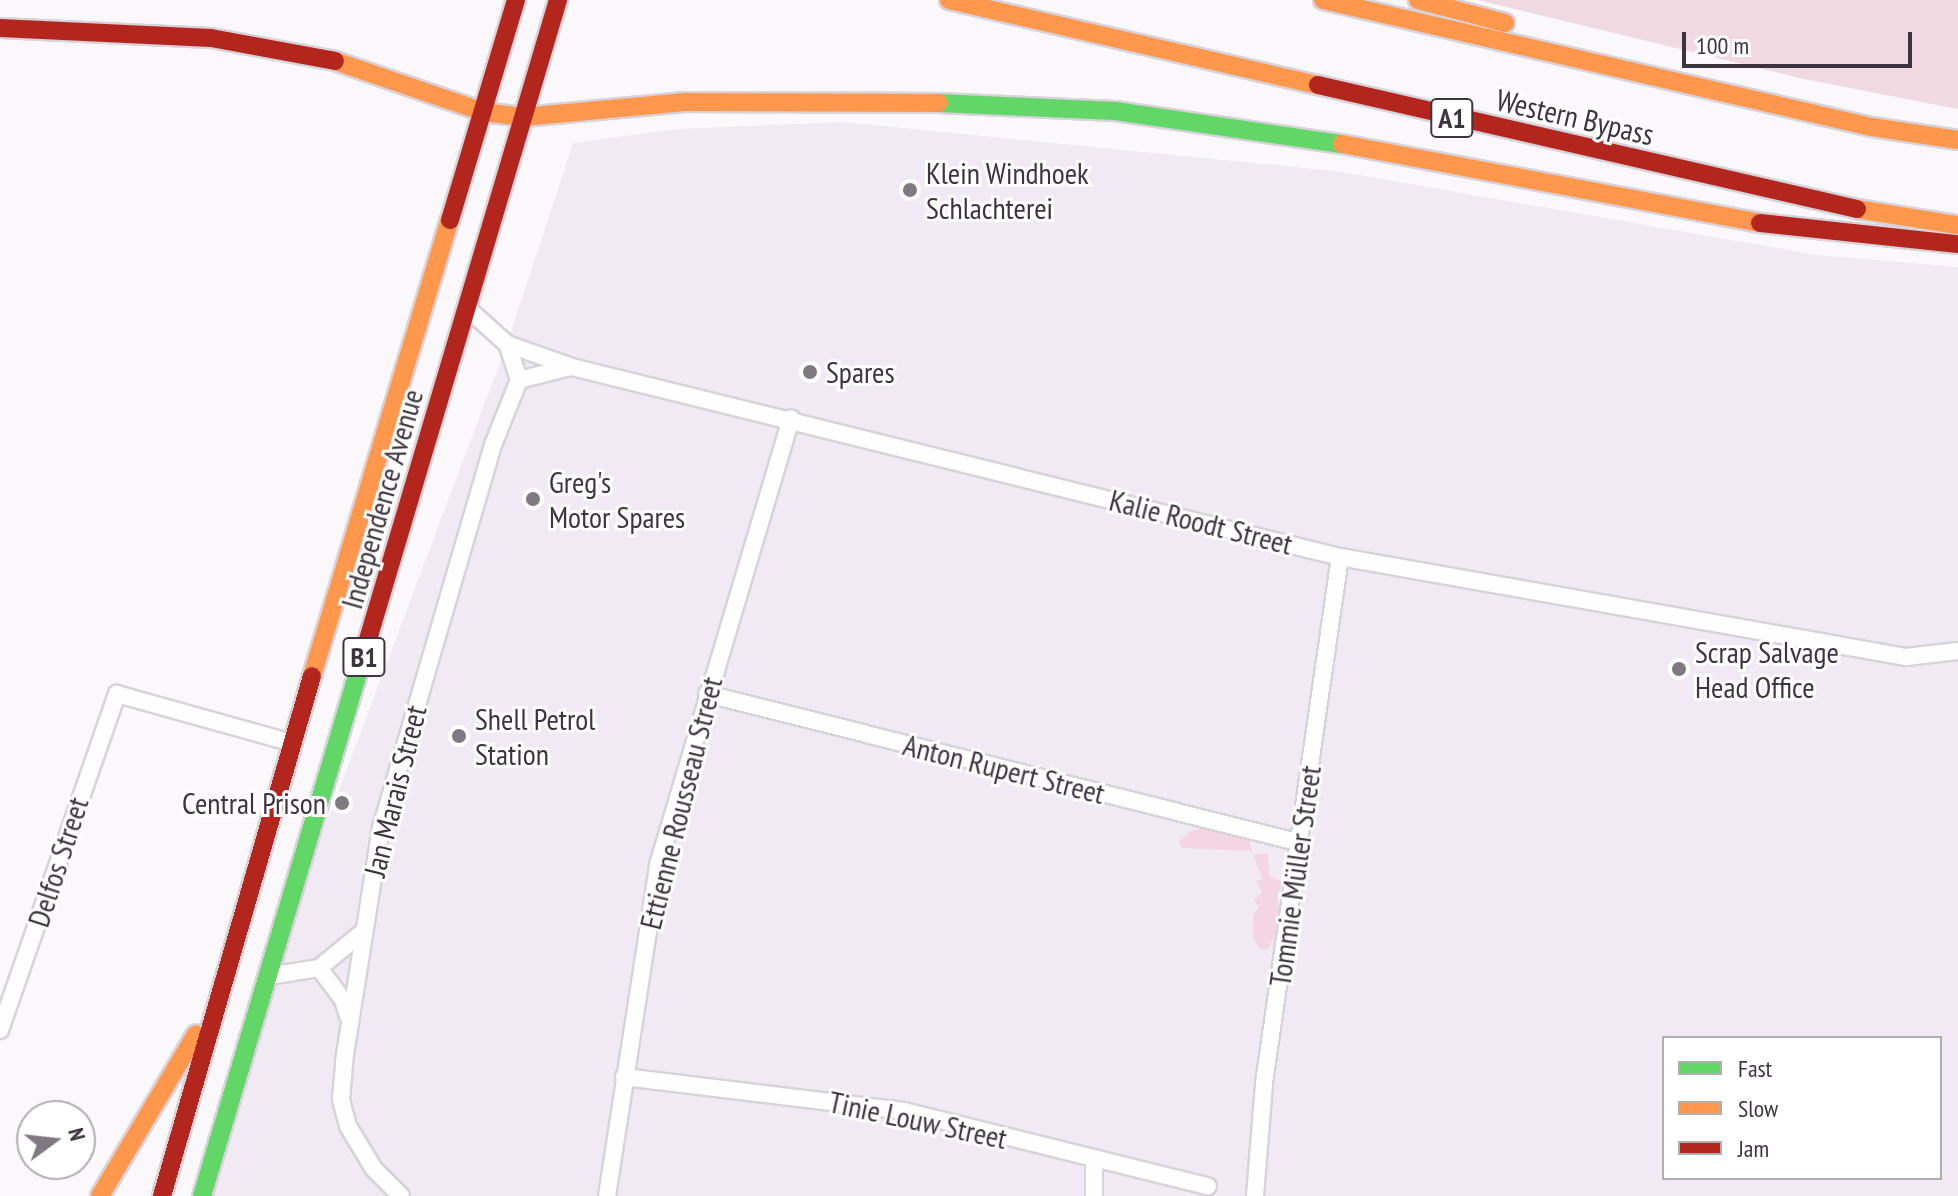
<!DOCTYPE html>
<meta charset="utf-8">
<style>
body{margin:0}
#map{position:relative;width:1958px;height:1196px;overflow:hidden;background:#fbf8fc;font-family:"PT Sans Narrow",sans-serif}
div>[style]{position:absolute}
.built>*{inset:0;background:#f1e9f3}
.green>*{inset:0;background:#f1d9e2}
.forest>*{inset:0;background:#f3d6e1}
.roads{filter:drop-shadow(2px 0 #d8d2da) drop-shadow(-2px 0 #d8d2da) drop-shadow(0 2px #d8d2da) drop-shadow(0 -2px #d8d2da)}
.street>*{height:16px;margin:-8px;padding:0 8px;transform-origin:8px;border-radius:8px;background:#fefeff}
.fast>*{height:18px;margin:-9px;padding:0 9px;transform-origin:9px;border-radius:9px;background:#63d668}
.slow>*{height:18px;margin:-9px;padding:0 9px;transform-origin:9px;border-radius:9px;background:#ff974d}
.jam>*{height:18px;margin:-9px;padding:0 9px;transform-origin:9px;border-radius:9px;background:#b3261e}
.dots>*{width:22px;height:22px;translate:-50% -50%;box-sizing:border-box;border:4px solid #fff;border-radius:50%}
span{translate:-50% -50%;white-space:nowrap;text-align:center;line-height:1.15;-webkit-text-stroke:6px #fff;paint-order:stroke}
.shield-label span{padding:2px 6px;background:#fff;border:2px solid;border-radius:6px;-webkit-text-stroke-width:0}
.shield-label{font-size:28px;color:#3d343f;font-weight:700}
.street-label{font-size:30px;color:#3d343f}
.poi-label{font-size:30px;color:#3d343f}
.left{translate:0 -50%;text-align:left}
.right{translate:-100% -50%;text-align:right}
.legend{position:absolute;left:1662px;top:1036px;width:280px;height:144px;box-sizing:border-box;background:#fff;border:2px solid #b1aeb2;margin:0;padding:10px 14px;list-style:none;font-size:24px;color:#3d343f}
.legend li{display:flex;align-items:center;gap:16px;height:40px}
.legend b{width:40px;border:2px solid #b1aeb2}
.north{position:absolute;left:16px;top:1100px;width:80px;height:80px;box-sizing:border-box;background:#fff;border:2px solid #b1aeb2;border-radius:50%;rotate:75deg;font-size:22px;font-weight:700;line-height:32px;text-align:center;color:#3d343f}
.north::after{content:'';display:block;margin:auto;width:28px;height:36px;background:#807981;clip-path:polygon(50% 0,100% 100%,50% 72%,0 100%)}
.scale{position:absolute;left:1682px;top:32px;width:230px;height:36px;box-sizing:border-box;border:4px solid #3d343f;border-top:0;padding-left:10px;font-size:24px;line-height:28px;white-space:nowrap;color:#3d343f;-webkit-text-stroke:6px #fff;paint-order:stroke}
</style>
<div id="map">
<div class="built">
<div style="clip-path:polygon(evenodd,843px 122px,1336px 171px,1817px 255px,1958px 267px,1958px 1196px,210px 1196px,269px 976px,507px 344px,573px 143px,676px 129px,843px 122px,1664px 1038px,1940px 1038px,1940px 1178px,1664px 1178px,1664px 1038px)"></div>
</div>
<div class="green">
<div style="clip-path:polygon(1478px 0,1958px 0,1958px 109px,1804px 79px)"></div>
</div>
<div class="forest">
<div style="clip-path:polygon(1211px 827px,1248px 837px,1252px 851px,1182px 848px,1179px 842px,1190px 831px)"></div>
<div style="clip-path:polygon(1253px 854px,1268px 854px,1269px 877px,1284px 882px,1277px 896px,1281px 923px,1268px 949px,1260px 949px,1253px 937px,1253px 915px,1259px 907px,1254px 900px,1262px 893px,1257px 880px,1263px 880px)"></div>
</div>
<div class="roads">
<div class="street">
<div style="left:468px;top:309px;width:52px;rotate:41.9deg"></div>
<div style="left:507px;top:344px;width:69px;rotate:19.5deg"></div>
<div style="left:572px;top:367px;width:791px;rotate:13.9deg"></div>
<div style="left:1340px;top:557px;width:575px;rotate:10.02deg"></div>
<div style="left:1906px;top:657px;width:52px;rotate:-6.6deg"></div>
<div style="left:519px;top:380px;width:53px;rotate:-14.3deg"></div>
<div style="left:707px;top:694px;width:612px;rotate:14.08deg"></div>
<div style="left:319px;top:968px;width:40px;rotate:53deg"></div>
<div style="left:343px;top:1000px;width:17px;rotate:73deg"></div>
<div style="left:269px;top:976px;width:51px;rotate:-9.1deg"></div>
<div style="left:319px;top:968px;width:57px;rotate:-39.3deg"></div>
<div style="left:0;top:1030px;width:356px;rotate:-70.8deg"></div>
<div style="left:117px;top:694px;width:182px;rotate:15.6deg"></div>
<div style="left:624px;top:1077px;width:282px;rotate:6.9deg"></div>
<div style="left:904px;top:1111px;width:313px;rotate:13.9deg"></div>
<div style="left:1094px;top:1158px;width:38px;rotate:90deg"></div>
<div style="left:401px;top:1196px;width:38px;rotate:-135deg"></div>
<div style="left:374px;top:1169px;width:50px;rotate:-121.2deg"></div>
<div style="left:348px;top:1126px;width:28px;rotate:-105deg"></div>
<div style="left:341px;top:1099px;width:38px;rotate:-85deg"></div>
<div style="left:344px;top:1061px;width:236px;rotate:-81deg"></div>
<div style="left:381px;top:828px;width:399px;rotate:-73.7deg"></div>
<div style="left:493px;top:445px;width:70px;rotate:-68.2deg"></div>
<div style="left:519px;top:380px;width:38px;rotate:-108deg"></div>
<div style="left:607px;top:1196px;width:335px;rotate:-81.2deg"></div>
<div style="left:658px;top:865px;width:466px;rotate:-73.4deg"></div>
<div style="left:1255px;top:1196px;width:113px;rotate:-85.4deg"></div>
<div style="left:1264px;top:1083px;width:531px;rotate:-81.78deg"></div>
</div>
<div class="fast">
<div style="left:939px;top:103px;width:176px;rotate:2.6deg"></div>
<div style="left:1115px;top:111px;width:229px;rotate:8.3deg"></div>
<div style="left:202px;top:1196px;width:556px;rotate:-73.39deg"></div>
</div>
<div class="slow">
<div style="left:949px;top:0;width:379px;rotate:13deg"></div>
<div style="left:1323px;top:0;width:563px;rotate:13.03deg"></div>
<div style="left:1872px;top:127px;width:87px;rotate:8.6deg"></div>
<div style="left:1418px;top:0;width:90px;rotate:14.8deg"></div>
<div style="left:335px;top:61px;width:157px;rotate:19deg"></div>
<div style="left:483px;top:112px;width:40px;rotate:7.1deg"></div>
<div style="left:523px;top:117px;width:163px;rotate:-5.3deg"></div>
<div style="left:685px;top:102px;width:254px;rotate:0.2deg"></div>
<div style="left:1342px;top:144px;width:425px;rotate:10.7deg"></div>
<div style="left:1857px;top:209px;width:100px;rotate:9.2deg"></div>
<div style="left:312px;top:676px;width:476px;rotate:-73.2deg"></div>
<div style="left:100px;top:1196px;width:188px;rotate:-59.3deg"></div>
</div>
<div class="jam">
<div style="left:0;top:28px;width:211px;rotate:2.7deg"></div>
<div style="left:211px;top:38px;width:126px;rotate:10.5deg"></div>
<div style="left:1318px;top:85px;width:553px;rotate:12.96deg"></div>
<div style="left:450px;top:220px;width:230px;rotate:-73.3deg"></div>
<div style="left:1760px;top:223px;width:199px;rotate:6.1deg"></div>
<div style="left:361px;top:663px;width:692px;rotate:-73.45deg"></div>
<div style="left:162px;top:1196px;width:541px;rotate:-73.91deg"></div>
</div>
</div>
<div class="dots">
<div style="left:910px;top:190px;background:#807981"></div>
<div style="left:810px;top:372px;background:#807981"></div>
<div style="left:533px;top:499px;background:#807981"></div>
<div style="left:1679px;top:669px;background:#807981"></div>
<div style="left:459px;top:736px;background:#807981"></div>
<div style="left:342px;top:803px;background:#807981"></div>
</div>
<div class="shield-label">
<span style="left:1452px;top:118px">A1</span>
<span style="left:364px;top:657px">B1</span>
</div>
<div class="street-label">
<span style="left:1575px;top:117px;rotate:13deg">Western Bypass</span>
<span style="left:382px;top:499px;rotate:-74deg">Independence Avenue</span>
<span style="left:1201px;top:522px;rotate:14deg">Kalie Roodt Street</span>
<span style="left:1004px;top:769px;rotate:14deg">Anton Rupert Street</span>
<span style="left:395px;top:791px;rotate:-76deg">Jan Marais Street</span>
<span style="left:681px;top:803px;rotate:-76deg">Ettienne Rousseau Street</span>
<span style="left:58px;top:862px;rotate:-72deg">Delfos Street</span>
<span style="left:1295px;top:876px;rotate:-82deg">Tommie Müller Street</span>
<span style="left:918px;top:1120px;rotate:12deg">Tinie Louw Street</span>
</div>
<div class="poi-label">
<span class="left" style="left:926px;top:190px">Klein Windhoek<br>Schlachterei</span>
<span class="left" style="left:826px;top:372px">Spares</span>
<span class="left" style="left:549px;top:499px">Greg's<br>Motor Spares</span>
<span class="left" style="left:1695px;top:669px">Scrap Salvage<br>Head Office</span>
<span class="left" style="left:475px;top:736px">Shell Petrol<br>Station</span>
<span class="right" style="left:326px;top:803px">Central Prison</span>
</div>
<ul class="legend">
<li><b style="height:10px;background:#63d668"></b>Fast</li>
<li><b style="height:10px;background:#ff974d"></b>Slow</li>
<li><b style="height:10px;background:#b3261e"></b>Jam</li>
</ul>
<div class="north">N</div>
<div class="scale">100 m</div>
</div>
